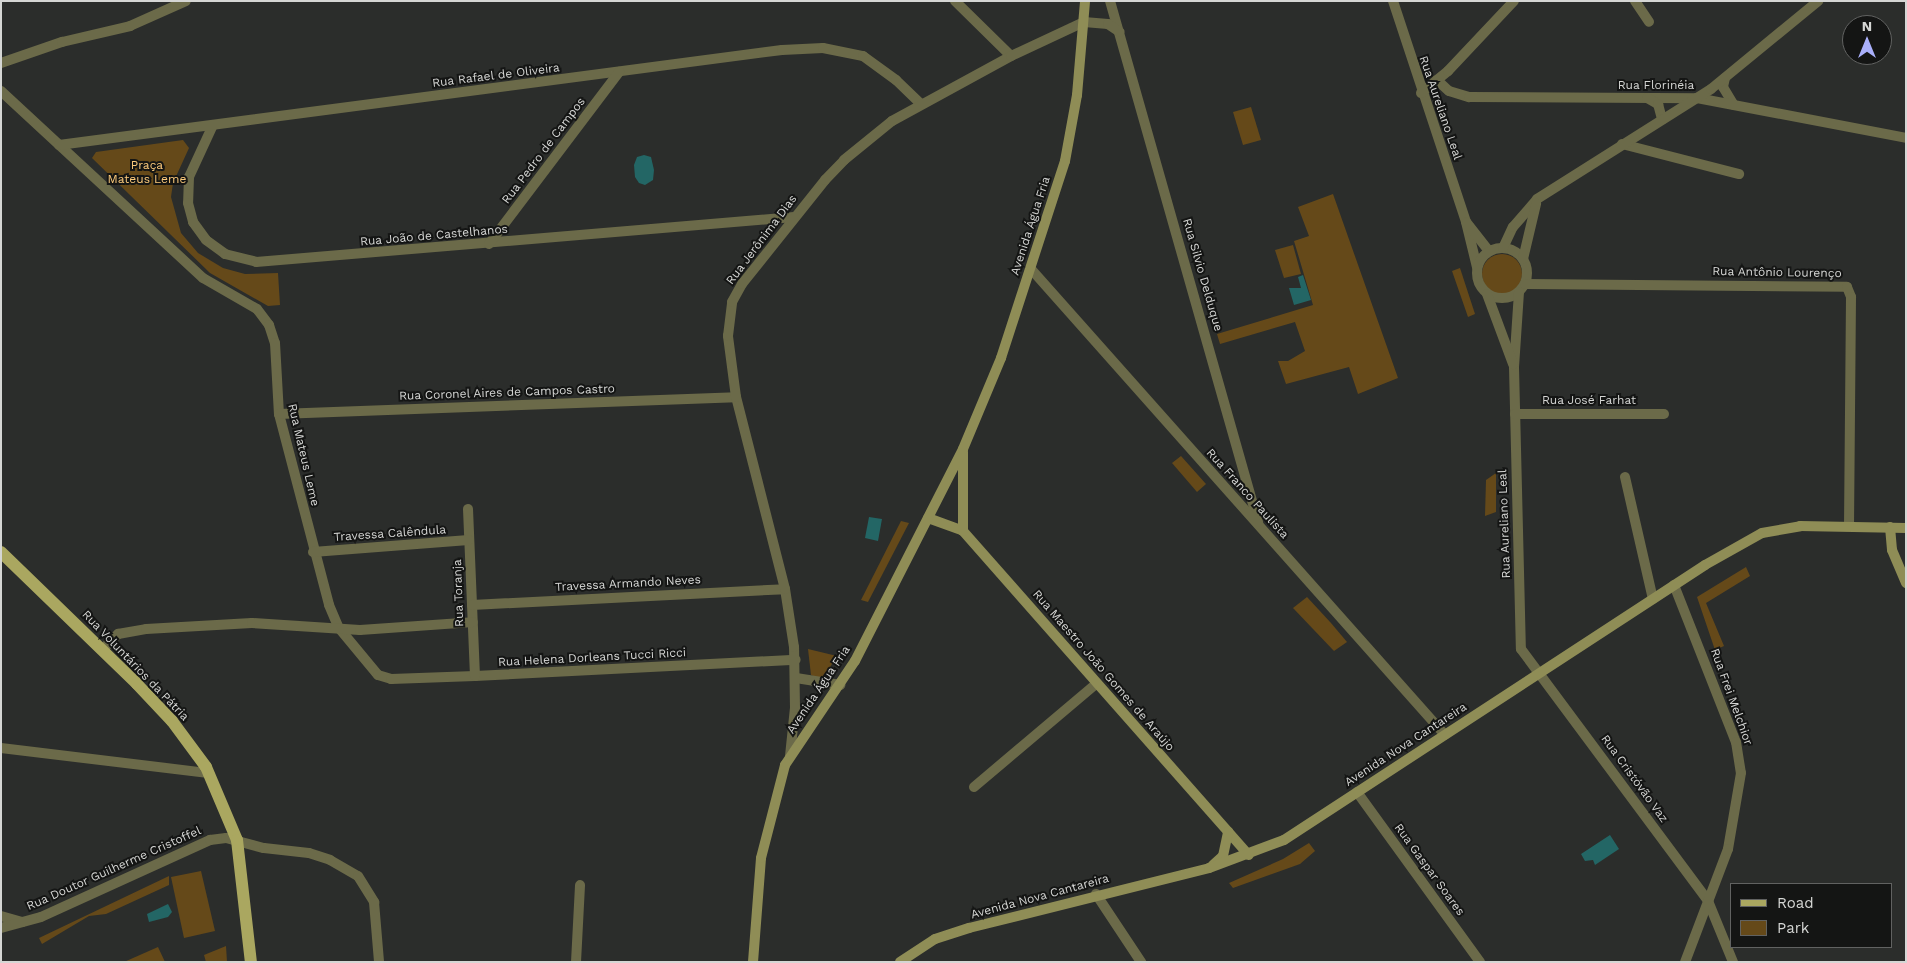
<!DOCTYPE html>
<meta charset="utf-8">
<style>
body{margin:0}
#map{position:relative;width:1907px;height:963px;overflow:hidden;background:#2b2d2b;font-family:"Work Sans",sans-serif}
div>[style]{position:absolute}
.green>*{inset:0;background:#654919}
.round{border-radius:50%}
.water>*{inset:0;background:#236665}
.street>*{height:10px;margin:-5px;padding:0 5px;transform-origin:5px;border-radius:5px;background:#6b6a49}
.street>.ring{margin:-5px;padding:0;box-sizing:content-box;background:none;border:10px solid #6b6a49;border-radius:50%}
.secondary>*{height:10px;margin:-5px;padding:0 5px;transform-origin:5px;border-radius:5px;background:#8f8d56}
.primary>*{height:12px;margin:-6px;padding:0 6px;transform-origin:6px;border-radius:6px;background:#aaa760}
span{translate:-50% -50%;white-space:nowrap;text-align:center;line-height:1.15;-webkit-text-stroke:4px #141514;paint-order:stroke}
.street-label{font-size:12px;color:#d5d6d4}
.park-label{font-size:12px;color:#fdcb7c}
.frame{position:absolute;inset:0;border:2px solid #d5d6d4;pointer-events:none}
.legend{position:absolute;left:1730px;top:883px;width:162px;height:65px;box-sizing:border-box;background:#141514;border:1px solid #616261;margin:0;padding:6px 9px;list-style:none;font-size:15px;color:#d5d6d4}
.legend li{display:flex;align-items:center;gap:10px;height:25px}
.legend b{width:25px;border:1px solid #616261}
.north{position:absolute;left:1842px;top:15px;width:50px;height:50px;box-sizing:border-box;background:#141514;border:1px solid #616261;border-radius:50%;rotate:0deg;font-size:14px;font-weight:700;line-height:20px;text-align:center;color:#d5d6d4}
.north::after{content:'';display:block;margin:auto;width:18px;height:22px;background:#aab0fb;clip-path:polygon(50% 0,100% 100%,50% 72%,0 100%)}
</style>
<div id="map">
<div class="green">
<div style="clip-path:polygon(1251px 107px,1261px 140px,1243px 145px,1233px 112px)"></div>
<div style="clip-path:polygon(183px 140px,189px 148px,173px 183px,171px 197px,181px 233px,198px 253px,223px 268px,245px 274px,278px 273px,280px 305px,268px 306px,210px 273px,92px 158px,96px 152px)"></div>
<div style="clip-path:polygon(1333px 194px,1398px 378px,1358px 394px,1349px 367px,1286px 384px,1278px 361px,1288px 361px,1305px 351px,1295px 322px,1220px 344px,1217px 334px,1313px 305px,1294px 241px,1309px 236px,1298px 207px)"></div>
<div style="clip-path:polygon(1293px 245px,1301px 274px,1284px 278px,1275px 250px)"></div>
<div class="round" style="left:1482px;top:254px;width:40px;height:40px"></div>
<div style="clip-path:polygon(1460px 268px,1475px 314px,1468px 317px,1452px 271px)"></div>
<div style="clip-path:polygon(1181px 456px,1206px 484px,1197px 492px,1172px 463px)"></div>
<div style="clip-path:polygon(1496px 473px,1496px 512px,1485px 516px,1486px 480px)"></div>
<div style="clip-path:polygon(901px 521px,909px 523px,868px 602px,861px 600px)"></div>
<div style="clip-path:polygon(1746px 567px,1750px 576px,1706px 603px,1724px 646px,1715px 650px,1697px 597px)"></div>
<div style="clip-path:polygon(1307px 597px,1331px 623px,1347px 642px,1334px 651px,1293px 608px)"></div>
<div style="clip-path:polygon(808px 649px,837px 656px,822px 680px,811px 675px)"></div>
<div style="clip-path:polygon(1309px 843px,1315px 851px,1300px 864px,1233px 888px,1229px 883px,1283px 859px)"></div>
<div style="clip-path:polygon(201px 871px,215px 931px,184px 938px,171px 877px)"></div>
<div style="clip-path:polygon(169px 876px,169px 885px,106px 914px,89px 916px,42px 944px,39px 938px)"></div>
<div style="clip-path:polygon(226px 946px,227px 962px,206px 962px,204px 955px)"></div>
<div style="clip-path:polygon(158px 947px,165px 962px,124px 962px)"></div>
</div>
<div class="water">
<div style="clip-path:polygon(644px 155px,651px 157px,654px 170px,653px 180px,645px 185px,639px 183px,635px 177px,634px 165px,637px 157px)"></div>
<div style="clip-path:polygon(1303px 275px,1311px 300px,1294px 305px,1289px 288px,1301px 288px,1298px 277px)"></div>
<div style="clip-path:polygon(869px 517px,882px 519px,878px 541px,865px 538px)"></div>
<div style="clip-path:polygon(1610px 835px,1619px 849px,1595px 865px,1593px 860px,1585px 861px,1581px 854px)"></div>
<div style="clip-path:polygon(168px 904px,172px 912px,168px 917px,149px 922px,147px 914px)"></div>
</div>
<div class="street">
<div style="left:955px;top:1px;width:78px;rotate:44.5deg"></div>
<div style="left:1110px;top:1px;width:542px;rotate:74.14deg"></div>
<div style="left:1393px;top:1px;width:233px;rotate:71.7deg"></div>
<div style="left:1466px;top:222px;width:46px;rotate:76.3deg"></div>
<div style="left:1635px;top:1px;width:25px;rotate:56deg"></div>
<div style="left:1px;top:63px;width:65px;rotate:-19deg"></div>
<div style="left:62px;top:42px;width:70px;rotate:-13.2deg"></div>
<div style="left:130px;top:26px;width:61px;rotate:-24.1deg"></div>
<div style="left:1725px;top:78px;width:9px;rotate:103deg"></div>
<div style="left:1723px;top:87px;width:21px;rotate:59deg"></div>
<div style="left:1437px;top:80px;width:16px;rotate:43deg"></div>
<div style="left:1449px;top:91px;width:21px;rotate:17deg"></div>
<div style="left:1469px;top:97px;width:228px;rotate:0.3deg"></div>
<div style="left:1697px;top:98px;width:213px;rotate:10.8deg"></div>
<div style="left:1px;top:91px;width:275px;rotate:42.8deg"></div>
<div style="left:203px;top:278px;width:62px;rotate:29.9deg"></div>
<div style="left:257px;top:309px;width:20px;rotate:53deg"></div>
<div style="left:269px;top:325px;width:19px;rotate:72deg"></div>
<div style="left:275px;top:343px;width:71px;rotate:86.8deg"></div>
<div style="left:279px;top:414px;width:197px;rotate:75.3deg"></div>
<div style="left:329px;top:605px;width:25px;rotate:67deg"></div>
<div style="left:339px;top:628px;width:61px;rotate:50.3deg"></div>
<div style="left:378px;top:675px;width:14px;rotate:17deg"></div>
<div style="left:391px;top:679px;width:84px;rotate:-2deg"></div>
<div style="left:475px;top:676px;width:321px;rotate:-2.9deg"></div>
<div style="left:1421px;top:93px;width:35px;rotate:-39deg"></div>
<div style="left:1448px;top:71px;width:96px;rotate:-46.7deg"></div>
<div style="left:1647px;top:98px;width:13px;rotate:29deg"></div>
<div style="left:1658px;top:104px;width:16px;rotate:75deg"></div>
<div style="left:213px;top:125px;width:57px;rotate:114.8deg"></div>
<div style="left:189px;top:177px;width:26px;rotate:92deg"></div>
<div style="left:188px;top:203px;width:20px;rotate:75deg"></div>
<div style="left:193px;top:222px;width:22px;rotate:54deg"></div>
<div style="left:206px;top:240px;width:24px;rotate:36deg"></div>
<div style="left:225px;top:254px;width:32px;rotate:14deg"></div>
<div style="left:256px;top:262px;width:540px;rotate:-4.78deg"></div>
<div style="left:1622px;top:144px;width:121px;rotate:14.4deg"></div>
<div style="left:59px;top:145px;width:729px;rotate:-7.49deg"></div>
<div style="left:782px;top:50px;width:41px;rotate:-2.8deg"></div>
<div style="left:823px;top:48px;width:41px;rotate:11.3deg"></div>
<div style="left:863px;top:56px;width:41px;rotate:36deg"></div>
<div style="left:896px;top:80px;width:33px;rotate:44deg"></div>
<div style="left:1467px;top:223px;width:36px;rotate:52deg"></div>
<div style="left:489px;top:244px;width:216px;rotate:-52.9deg"></div>
<div class="ring" style="left:1477px;top:248px;width:40px;height:40px"></div>
<div style="left:1503px;top:248px;width:23px;rotate:-65deg"></div>
<div style="left:1513px;top:227px;width:37px;rotate:-49deg"></div>
<div style="left:1537px;top:199px;width:206px;rotate:-32.3deg"></div>
<div style="left:1711px;top:89px;width:139px;rotate:-39.4deg"></div>
<div style="left:1523px;top:259px;width:57px;rotate:-76.7deg"></div>
<div style="left:1031px;top:269px;width:623px;rotate:48.38deg"></div>
<div style="left:1525px;top:284px;width:322px;rotate:0.5deg"></div>
<div style="left:1847px;top:287px;width:11px;rotate:68deg"></div>
<div style="left:1851px;top:297px;width:229px;rotate:90.5deg"></div>
<div style="left:1519px;top:292px;width:75px;rotate:93.8deg"></div>
<div style="left:1514px;top:367px;width:282px;rotate:88.6deg"></div>
<div style="left:1521px;top:649px;width:314px;rotate:53.4deg"></div>
<div style="left:1708px;top:901px;width:66px;rotate:67.7deg"></div>
<div style="left:1487px;top:294px;width:75px;rotate:69.6deg"></div>
<div style="left:279px;top:414px;width:457px;rotate:-2.1deg"></div>
<div style="left:1515px;top:414px;width:149px"></div>
<div style="left:1625px;top:477px;width:125px;rotate:77.1deg"></div>
<div style="left:468px;top:509px;width:167px;rotate:87.6deg"></div>
<div style="left:313px;top:552px;width:156px;rotate:-4.4deg"></div>
<div style="left:1674px;top:585px;width:169px;rotate:68.5deg"></div>
<div style="left:1736px;top:742px;width:31px;rotate:81deg"></div>
<div style="left:1741px;top:773px;width:77px;rotate:99.7deg"></div>
<div style="left:1728px;top:849px;width:121px;rotate:110.8deg"></div>
<div style="left:472px;top:605px;width:313px;rotate:-2.9deg"></div>
<div style="left:102px;top:650px;width:23px;rotate:-45deg"></div>
<div style="left:118px;top:634px;width:28px;rotate:-10deg"></div>
<div style="left:146px;top:629px;width:106px;rotate:-3.2deg"></div>
<div style="left:252px;top:623px;width:108px;rotate:3.7deg"></div>
<div style="left:360px;top:630px;width:113px;rotate:-4deg"></div>
<div style="left:796px;top:678px;width:45px;rotate:9deg"></div>
<div style="left:1px;top:748px;width:209px;rotate:6.9deg"></div>
<div style="left:790px;top:756px;width:48px;rotate:-84.1deg"></div>
<div style="left:795px;top:708px;width:61px;rotate:-90.9deg"></div>
<div style="left:794px;top:647px;width:59px;rotate:-98.8deg"></div>
<div style="left:785px;top:589px;width:198px;rotate:-104.3deg"></div>
<div style="left:736px;top:397px;width:62px;rotate:-97.5deg"></div>
<div style="left:728px;top:336px;width:34px;rotate:-83deg"></div>
<div style="left:732px;top:302px;width:21px;rotate:-61deg"></div>
<div style="left:742px;top:284px;width:133px;rotate:-51.4deg"></div>
<div style="left:825px;top:180px;width:28px;rotate:-46deg"></div>
<div style="left:844px;top:160px;width:62px;rotate:-39.1deg"></div>
<div style="left:892px;top:121px;width:136px;rotate:-28.6deg"></div>
<div style="left:1011px;top:56px;width:81px;rotate:-25deg"></div>
<div style="left:1084px;top:22px;width:24px;rotate:5deg"></div>
<div style="left:1108px;top:24px;width:14px;rotate:34deg"></div>
<div style="left:974px;top:787px;width:160px;rotate:-40.2deg"></div>
<div style="left:1357px;top:792px;width:210px;rotate:54.1deg"></div>
<div style="left:1096px;top:894px;width:82px;rotate:56.5deg"></div>
<div style="left:1px;top:916px;width:22px;rotate:16deg"></div>
<div style="left:1px;top:928px;width:41px;rotate:-15.4deg"></div>
<div style="left:41px;top:917px;width:186px;rotate:-24.5deg"></div>
<div style="left:210px;top:840px;width:16px;rotate:-7deg"></div>
<div style="left:226px;top:838px;width:39px;rotate:15deg"></div>
<div style="left:264px;top:848px;width:45px;rotate:6.3deg"></div>
<div style="left:309px;top:853px;width:22px;rotate:18deg"></div>
<div style="left:330px;top:860px;width:32px;rotate:30deg"></div>
<div style="left:358px;top:876px;width:31px;rotate:58deg"></div>
<div style="left:374px;top:902px;width:60px;rotate:85.2deg"></div>
<div style="left:576px;top:962px;width:77px;rotate:-87deg"></div>
</div>
<div class="secondary">
<div style="left:928px;top:518px;width:37px;rotate:20deg"></div>
<div style="left:963px;top:531px;width:432px;rotate:48.6deg"></div>
<div style="left:1890px;top:527px;width:23px;rotate:85deg"></div>
<div style="left:1892px;top:550px;width:36px;rotate:67deg"></div>
<div style="left:963px;top:531px;width:79px;rotate:-90deg"></div>
<div style="left:1213px;top:865px;width:13px;rotate:-42deg"></div>
<div style="left:1223px;top:856px;width:25px;rotate:-78deg"></div>
<div style="left:753px;top:962px;width:104px;rotate:-85.6deg"></div>
<div style="left:761px;top:858px;width:96px;rotate:-75.5deg"></div>
<div style="left:785px;top:765px;width:125px;rotate:-56.1deg"></div>
<div style="left:855px;top:661px;width:238px;rotate:-63deg"></div>
<div style="left:963px;top:449px;width:99px;rotate:-67.3deg"></div>
<div style="left:1001px;top:358px;width:207px;rotate:-72deg"></div>
<div style="left:1065px;top:161px;width:67px;rotate:-79.7deg"></div>
<div style="left:1077px;top:95px;width:94px;rotate:-85.1deg"></div>
<div style="left:900px;top:962px;width:42px;rotate:-33.3deg"></div>
<div style="left:935px;top:939px;width:36px;rotate:-18deg"></div>
<div style="left:969px;top:928px;width:247px;rotate:-14deg"></div>
<div style="left:1209px;top:868px;width:80px;rotate:-20.5deg"></div>
<div style="left:1284px;top:840px;width:503px;rotate:-33.15deg"></div>
<div style="left:1705px;top:565px;width:65px;rotate:-29.3deg"></div>
<div style="left:1762px;top:533px;width:39px;rotate:-10deg"></div>
<div style="left:1800px;top:526px;width:106px;rotate:1.1deg"></div>
</div>
<div class="primary">
<div style="left:1px;top:552px;width:190px;rotate:44.1deg"></div>
<div style="left:137px;top:684px;width:51px;rotate:46.6deg"></div>
<div style="left:172px;top:721px;width:57px;rotate:53.5deg"></div>
<div style="left:206px;top:767px;width:79px;rotate:67deg"></div>
<div style="left:237px;top:840px;width:123px;rotate:83.5deg"></div>
</div>
<div class="street-label">
<span style="left:496px;top:76px;rotate:-7deg">Rua Rafael de Oliveira</span>
<span style="left:1656px;top:86px">Rua Florinéia</span>
<span style="left:1440px;top:108px;rotate:71deg">Rua Aureliano Leal</span>
<span style="left:544px;top:151px;rotate:-53deg">Rua Pedro de Campos</span>
<span style="left:1031px;top:226px;rotate:-72deg">Avenida Água Fria</span>
<span style="left:434px;top:236px;rotate:-5deg">Rua João de Castelhanos</span>
<span style="left:762px;top:240px;rotate:-53deg">Rua Jerônima Dias</span>
<span style="left:1777px;top:273px;rotate:1deg">Rua Antônio Lourenço</span>
<span style="left:1202px;top:275px;rotate:74deg">Rua Silvio Delduque</span>
<span style="left:507px;top:393px;rotate:-2deg">Rua Coronel Aires de Campos Castro</span>
<span style="left:1589px;top:401px">Rua José Farhat</span>
<span style="left:303px;top:455px;rotate:77deg">Rua Mateus Leme</span>
<span style="left:1247px;top:494px;rotate:48deg">Rua Franco Paulista</span>
<span style="left:1505px;top:524px;rotate:-92deg">Rua Aureliano Leal</span>
<span style="left:390px;top:534px;rotate:-4deg">Travessa Calêndula</span>
<span style="left:628px;top:584px;rotate:-3deg">Travessa Armando Neves</span>
<span style="left:459px;top:593px;rotate:-92deg">Rua Toranja</span>
<span style="left:592px;top:658px;rotate:-3deg">Rua Helena Dorleans Tucci Ricci</span>
<span style="left:135px;top:666px;rotate:46deg">Rua Voluntários da Pátria</span>
<span style="left:1103px;top:671px;rotate:49deg">Rua Maestro João Gomes de Araújo</span>
<span style="left:819px;top:690px;rotate:-56deg">Avenida Água Fria</span>
<span style="left:1731px;top:697px;rotate:70deg">Rua Frei Melchior</span>
<span style="left:1406px;top:745px;rotate:-33deg">Avenida Nova Cantareira</span>
<span style="left:1634px;top:779px;rotate:54deg">Rua Cristóvão Vaz</span>
<span style="left:114px;top:869px;rotate:-24deg">Rua Doutor Guilherme Cristoffel</span>
<span style="left:1429px;top:870px;rotate:54deg">Rua Gaspar Soares</span>
<span style="left:1040px;top:897px;rotate:-15deg">Avenida Nova Cantareira</span>
</div>
<div class="park-label">
<span style="left:147px;top:173px">Praça<br>Mateus Leme</span>
</div>
<div class="frame"></div>
<ul class="legend">
<li><b style="height:6px;background:#aaa760"></b>Road</li>
<li><b style="height:14px;background:#654919"></b>Park</li>
</ul>
<div class="north">N</div>
</div>
